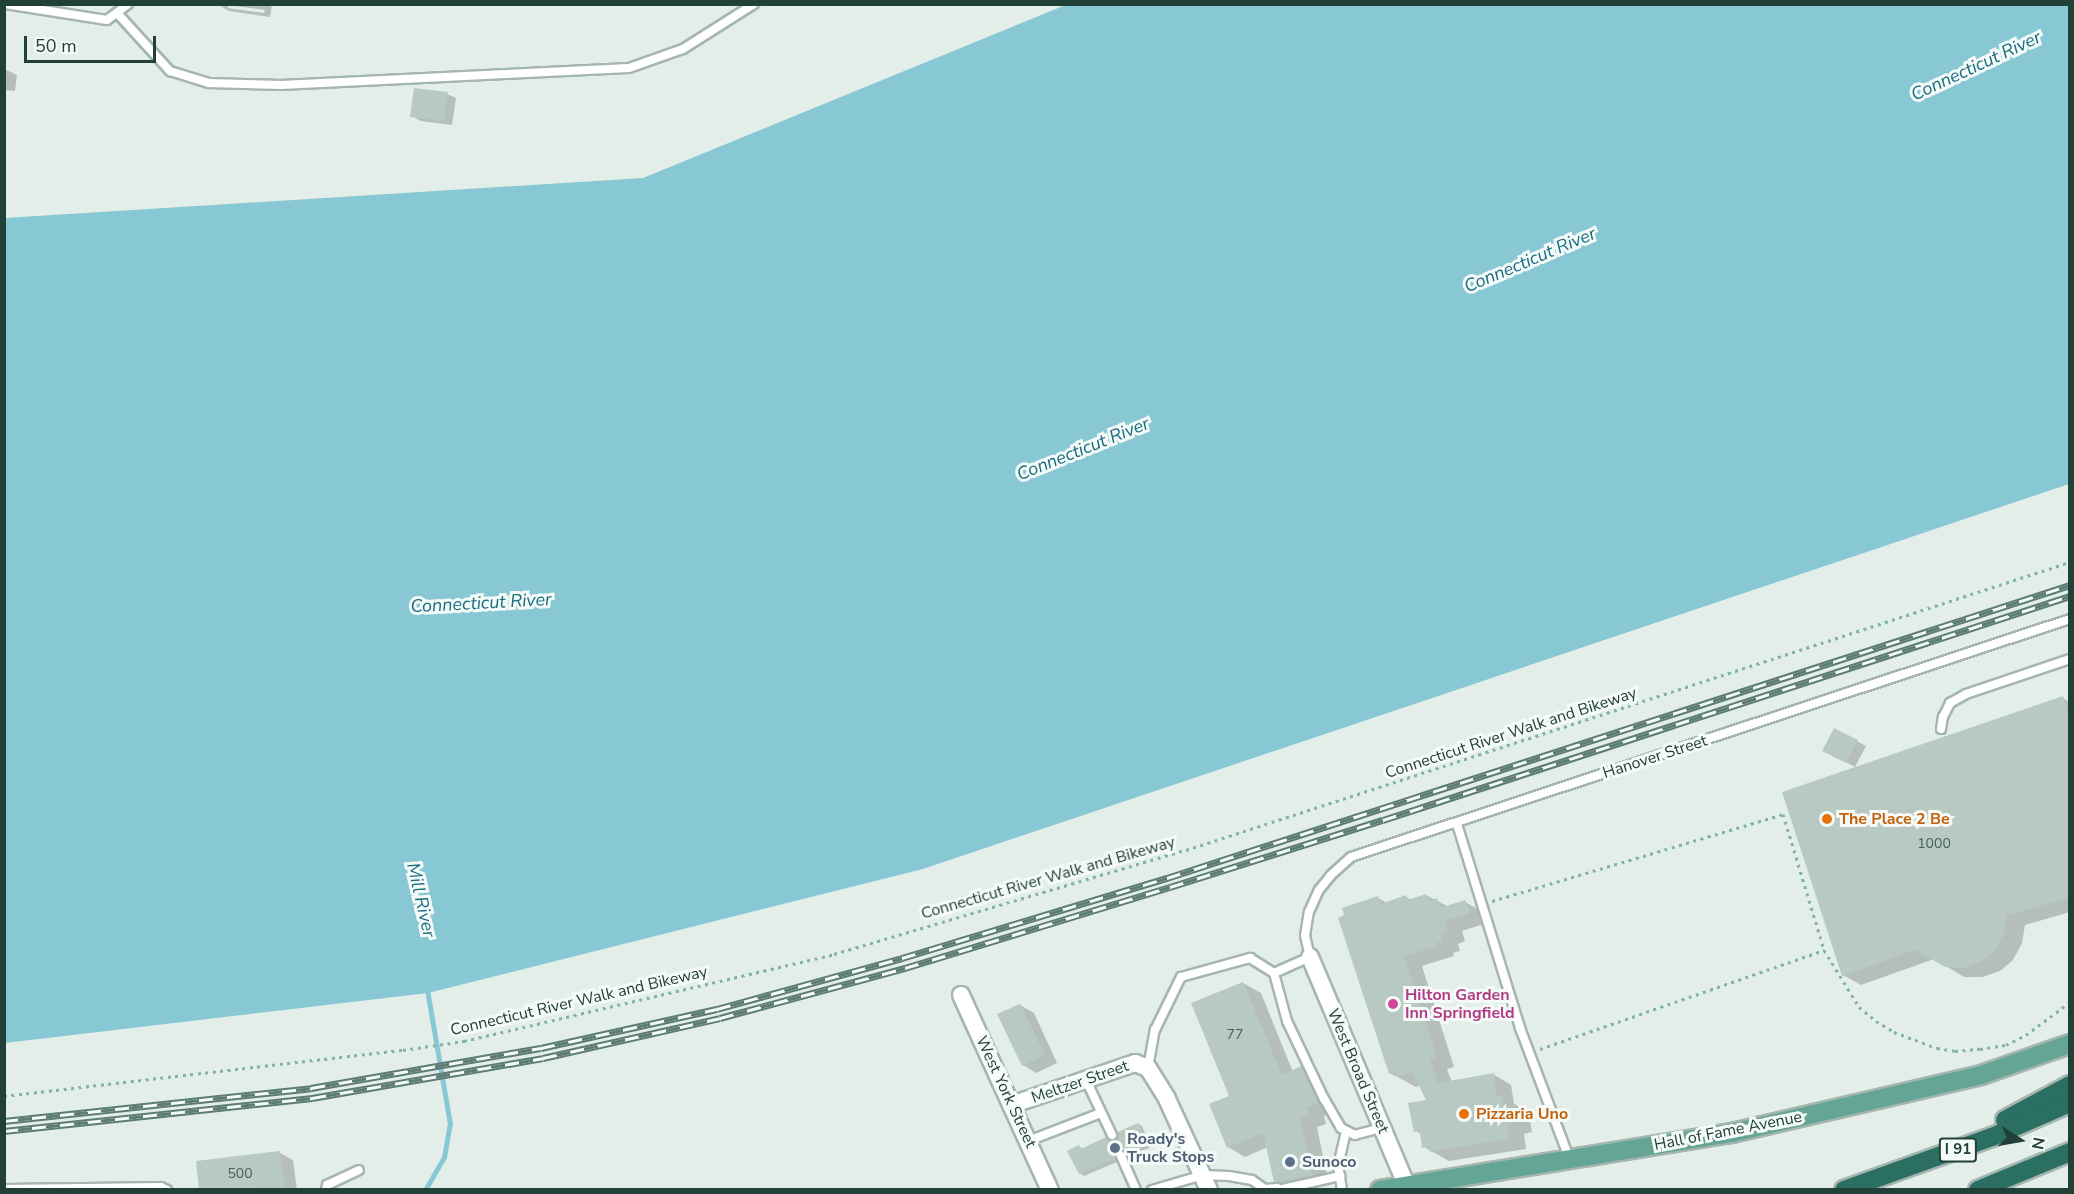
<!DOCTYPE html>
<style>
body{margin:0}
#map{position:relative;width:2074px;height:1194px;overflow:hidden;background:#e3eee9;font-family:"Nunito Sans",sans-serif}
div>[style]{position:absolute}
.water>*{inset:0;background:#88c8d5}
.shadow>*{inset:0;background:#0003}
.stream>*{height:5px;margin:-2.5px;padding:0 2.5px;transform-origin:2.5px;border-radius:2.5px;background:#88c8d5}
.building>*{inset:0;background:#b8c9c2}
.path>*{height:3px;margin-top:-1.5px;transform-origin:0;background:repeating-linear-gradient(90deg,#82b3a4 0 3px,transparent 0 7.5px)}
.roads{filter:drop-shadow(2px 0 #a5b6b0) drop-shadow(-2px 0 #a5b6b0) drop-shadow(0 2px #a5b6b0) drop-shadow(0 -2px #a5b6b0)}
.lane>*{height:8px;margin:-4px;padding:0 4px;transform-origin:4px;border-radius:4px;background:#fff}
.street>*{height:16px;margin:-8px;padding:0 8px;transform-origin:8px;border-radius:8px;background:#fff}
.primary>*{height:18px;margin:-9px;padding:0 9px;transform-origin:9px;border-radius:9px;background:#65a596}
.highway>*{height:18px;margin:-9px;padding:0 9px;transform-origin:9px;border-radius:9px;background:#2b6e62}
.rail>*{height:7px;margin-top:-3.5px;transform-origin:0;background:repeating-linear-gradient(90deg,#f4faf7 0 14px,#5c7c74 0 28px);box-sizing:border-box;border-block:2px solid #5c7c74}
.dots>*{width:16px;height:16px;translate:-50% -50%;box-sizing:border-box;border:3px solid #f4faf7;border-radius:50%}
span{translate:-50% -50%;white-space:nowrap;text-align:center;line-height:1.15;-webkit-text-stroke:6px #f4faf7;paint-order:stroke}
.number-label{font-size:14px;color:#47625a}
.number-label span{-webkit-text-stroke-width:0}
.shield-label span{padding:2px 4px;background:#f4faf7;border:2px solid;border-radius:4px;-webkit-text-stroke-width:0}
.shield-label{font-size:15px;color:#214038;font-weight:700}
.street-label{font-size:16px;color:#214038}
.food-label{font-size:16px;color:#c56008;font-weight:700}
.left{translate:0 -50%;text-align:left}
.hotel-label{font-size:16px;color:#b23c85;font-weight:700}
.service-label{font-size:16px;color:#4e5e75;font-weight:700}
.water-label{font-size:18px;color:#186c80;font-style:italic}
.frame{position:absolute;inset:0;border:6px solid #214038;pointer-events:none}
.north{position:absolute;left:1990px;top:1110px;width:60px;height:60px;-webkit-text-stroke:4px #f4faf7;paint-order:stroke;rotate:101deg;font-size:16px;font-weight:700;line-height:24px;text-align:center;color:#214038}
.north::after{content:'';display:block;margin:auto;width:21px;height:27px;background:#214038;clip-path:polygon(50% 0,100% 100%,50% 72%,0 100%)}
.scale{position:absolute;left:24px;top:36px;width:132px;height:27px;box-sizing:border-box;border:3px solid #214038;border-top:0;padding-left:8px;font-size:18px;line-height:21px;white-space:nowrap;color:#214038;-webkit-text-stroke:4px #f4faf7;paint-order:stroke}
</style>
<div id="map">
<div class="water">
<div style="clip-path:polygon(1068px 4px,2069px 5px,2069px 484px,923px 869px,428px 993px,5px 1043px,5px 218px,643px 178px)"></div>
</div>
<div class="shadow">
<div style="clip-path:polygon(evenodd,217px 4px,272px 4px,270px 17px,229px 11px,217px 4px,228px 5px,265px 10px,264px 13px,228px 8px,228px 5px)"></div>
<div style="clip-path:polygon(4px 69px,17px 75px,15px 91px,4px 90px)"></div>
<div style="clip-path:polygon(447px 94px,456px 98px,452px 125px,421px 121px,412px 116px)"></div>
<div style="clip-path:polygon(2062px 698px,2070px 702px,2070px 912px,2025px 925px,2022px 943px,2013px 960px,2000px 971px,1982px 977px,1964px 977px,1934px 959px,1861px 985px,1843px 975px)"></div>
<div style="clip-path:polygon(1835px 730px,1866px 746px,1855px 767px,1833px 755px)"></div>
<div style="clip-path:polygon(1426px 895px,1449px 907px,1465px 902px,1483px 912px,1487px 923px,1462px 931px,1465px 941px,1458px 944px,1460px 951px,1453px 953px,1454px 956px,1422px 966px,1454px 1067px,1447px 1069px,1452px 1082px,1493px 1074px,1511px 1085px,1514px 1104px,1520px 1107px,1521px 1116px,1530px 1121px,1532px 1132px,1524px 1134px,1526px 1149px,1449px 1161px,1424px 1147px,1422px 1135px,1416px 1131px,1428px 1102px,1420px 1085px,1416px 1087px,1390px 1073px,1378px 898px,1387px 903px,1406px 897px,1411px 900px)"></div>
<div style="clip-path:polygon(1243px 983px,1261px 993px,1293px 1072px,1301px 1068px,1319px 1078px,1334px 1113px,1324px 1116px,1326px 1124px,1317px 1127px,1329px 1185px,1290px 1190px,1275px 1181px,1268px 1147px,1245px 1157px,1228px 1147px)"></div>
<div style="clip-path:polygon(1020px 1005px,1034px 1013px,1057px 1063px,1036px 1073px,1023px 1065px)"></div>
<div style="clip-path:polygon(1138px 1124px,1142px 1126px,1151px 1147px,1132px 1155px,1123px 1151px,1119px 1161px,1084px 1176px,1080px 1173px,1079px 1147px,1084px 1149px,1115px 1143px)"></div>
<div style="clip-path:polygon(280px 1153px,293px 1160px,297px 1190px,201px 1190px)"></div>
</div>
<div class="stream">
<div style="left:425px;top:1190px;width:38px;rotate:-60deg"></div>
<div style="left:444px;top:1157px;width:34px;rotate:-80deg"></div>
<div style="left:450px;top:1124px;width:137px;rotate:-99.7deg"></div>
</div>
<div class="building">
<div style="clip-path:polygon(414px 88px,448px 92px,444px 121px,410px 117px)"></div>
<div style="clip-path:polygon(2063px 696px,2070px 718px,2070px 897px,2007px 916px,2004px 933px,1995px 950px,1982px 961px,1963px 968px,1945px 967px,1915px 950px,1842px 976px,1782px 792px)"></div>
<div style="clip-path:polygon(1834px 728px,1858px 740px,1846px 763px,1822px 751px)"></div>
<div style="clip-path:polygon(1426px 894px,1429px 901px,1437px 898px,1440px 908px,1465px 900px,1470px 913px,1445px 921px,1448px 931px,1441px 934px,1443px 941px,1436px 943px,1437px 946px,1404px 956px,1437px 1057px,1430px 1059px,1438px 1083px,1494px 1073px,1497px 1096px,1502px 1095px,1504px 1111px,1512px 1110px,1514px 1122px,1507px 1124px,1509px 1139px,1430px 1152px,1428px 1146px,1422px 1148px,1420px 1131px,1414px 1132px,1408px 1103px,1426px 1100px,1412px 1072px,1397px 1077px,1395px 1072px,1389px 1074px,1338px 918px,1344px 915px,1342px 908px,1378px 896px,1381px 904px,1406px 895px,1408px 900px)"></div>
<div style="clip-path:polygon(1243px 982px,1282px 1075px,1301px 1066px,1318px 1103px,1307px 1107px,1309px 1114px,1300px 1118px,1313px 1176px,1274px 1182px,1263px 1133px,1227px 1148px,1209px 1104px,1229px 1096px,1191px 1003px)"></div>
<div style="clip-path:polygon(1020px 1004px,1045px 1055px,1022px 1066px,997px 1014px)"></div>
<div style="clip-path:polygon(1138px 1123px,1148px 1145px,1127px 1154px,1119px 1150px,1115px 1159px,1079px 1174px,1067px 1151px,1079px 1145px,1081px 1149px,1106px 1137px,1114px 1141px,1118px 1132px)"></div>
<div style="clip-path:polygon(280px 1151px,285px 1187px,199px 1190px,196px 1161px)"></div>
</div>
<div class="path">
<div style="left:1492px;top:901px;width:304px;rotate:-16.6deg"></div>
<div style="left:1783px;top:814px;width:142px;rotate:73.2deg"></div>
<div style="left:1824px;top:950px;width:67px;rotate:58.4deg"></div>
<div style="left:1859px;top:1007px;width:22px;rotate:39deg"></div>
<div style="left:1876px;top:1021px;width:21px;rotate:31deg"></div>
<div style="left:1894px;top:1032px;width:46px;rotate:20.4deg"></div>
<div style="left:1937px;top:1048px;width:18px;rotate:9deg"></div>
<div style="left:1955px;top:1051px;width:25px;rotate:-5deg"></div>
<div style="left:1980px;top:1049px;width:26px;rotate:-9deg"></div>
<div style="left:2006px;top:1045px;width:22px;rotate:-27deg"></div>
<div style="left:2026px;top:1035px;width:55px;rotate:-36.9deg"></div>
<div style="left:1540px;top:1049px;width:301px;rotate:-19.2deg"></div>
<div style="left:4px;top:1096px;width:402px;rotate:-6.6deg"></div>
<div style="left:403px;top:1050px;width:62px;rotate:-8.4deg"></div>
<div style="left:464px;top:1041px;width:380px;rotate:-13.2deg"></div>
<div style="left:834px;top:954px;width:367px;rotate:-16.5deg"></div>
<div style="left:1186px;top:850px;width:930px;rotate:-18.05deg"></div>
</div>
<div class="roads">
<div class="lane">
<div style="left:5px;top:4px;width:103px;rotate:8.9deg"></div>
<div style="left:107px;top:20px;width:26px;rotate:-37deg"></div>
<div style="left:117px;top:13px;width:79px;rotate:47.6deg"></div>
<div style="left:170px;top:71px;width:41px;rotate:17.1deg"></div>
<div style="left:209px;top:83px;width:72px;rotate:1.6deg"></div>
<div style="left:281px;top:85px;width:348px;rotate:-2.8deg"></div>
<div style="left:629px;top:68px;width:57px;rotate:-19.4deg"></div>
<div style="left:683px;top:49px;width:84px;rotate:-32.4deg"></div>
<div style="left:1941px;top:729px;width:12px;rotate:-81deg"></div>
<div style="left:1943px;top:717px;width:16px;rotate:-63deg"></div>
<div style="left:1950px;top:703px;width:18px;rotate:-29deg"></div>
<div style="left:1966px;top:694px;width:110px;rotate:-18.6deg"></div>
<div style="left:1457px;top:824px;width:214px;rotate:72.8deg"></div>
<div style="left:1520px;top:1028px;width:139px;rotate:69.3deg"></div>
<div style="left:1148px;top:1068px;width:39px;rotate:-80deg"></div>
<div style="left:1155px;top:1030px;width:59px;rotate:-63.9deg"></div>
<div style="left:1181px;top:977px;width:72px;rotate:-15.4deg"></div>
<div style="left:1250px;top:958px;width:28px;rotate:32deg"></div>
<div style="left:1086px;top:1080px;width:61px;rotate:64.7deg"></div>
<div style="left:1381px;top:1128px;width:27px;rotate:165deg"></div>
<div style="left:1355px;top:1135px;width:16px;rotate:-153deg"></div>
<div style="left:1341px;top:1128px;width:34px;rotate:-120deg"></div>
<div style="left:1324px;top:1099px;width:86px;rotate:-115.4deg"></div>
<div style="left:1287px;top:1021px;width:50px;rotate:-105.2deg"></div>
<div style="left:1274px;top:973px;width:39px;rotate:-24deg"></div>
<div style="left:1310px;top:957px;width:22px;rotate:-103deg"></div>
<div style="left:1305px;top:936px;width:24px;rotate:-81deg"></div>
<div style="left:1309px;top:912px;width:24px;rotate:-66deg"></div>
<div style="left:1319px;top:890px;width:19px;rotate:-51deg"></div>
<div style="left:1331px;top:875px;width:27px;rotate:-42deg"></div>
<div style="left:1351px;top:857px;width:757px;rotate:-18.32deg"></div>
<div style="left:1028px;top:1141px;width:78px;rotate:-21deg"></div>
<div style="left:1121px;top:1156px;width:37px;rotate:66deg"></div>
<div style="left:4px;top:1189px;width:157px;rotate:-0.7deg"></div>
<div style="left:161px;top:1187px;width:7px;rotate:27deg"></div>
<div style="left:326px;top:1190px;width:5px;rotate:-79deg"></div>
<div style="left:327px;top:1185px;width:35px;rotate:-25deg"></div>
<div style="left:1152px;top:1190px;width:53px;rotate:-16.4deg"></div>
<div style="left:1203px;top:1175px;width:26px;rotate:2deg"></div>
<div style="left:1229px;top:1176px;width:23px;rotate:10deg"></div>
<div style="left:1252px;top:1180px;width:16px;rotate:35deg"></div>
<div style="left:1265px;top:1189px;width:12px;rotate:-5deg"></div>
<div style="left:1278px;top:1190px;width:64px;rotate:-12.7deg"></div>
<div style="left:1342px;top:1190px;width:24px;rotate:-99deg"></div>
<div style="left:1338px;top:1166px;width:36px;rotate:-77deg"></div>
</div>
<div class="street">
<div style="left:1310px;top:957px;width:246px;rotate:67.1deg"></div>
<div style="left:961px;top:995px;width:214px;rotate:65.5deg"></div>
<div style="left:1011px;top:1105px;width:131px;rotate:-18.7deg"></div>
<div style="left:1135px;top:1063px;width:14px;rotate:21deg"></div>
<div style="left:1148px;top:1068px;width:36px;rotate:58deg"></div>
<div style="left:1167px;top:1099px;width:100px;rotate:65.2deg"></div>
</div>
<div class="primary">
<div style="left:1380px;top:1190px;width:357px;rotate:-9.2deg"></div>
<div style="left:1732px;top:1133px;width:256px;rotate:-13.1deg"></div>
<div style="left:1981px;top:1075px;width:94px;rotate:-19.2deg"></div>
</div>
<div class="highway">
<div style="left:2005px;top:1120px;width:74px;rotate:-28.3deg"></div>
<div style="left:1844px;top:1190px;width:157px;rotate:-19.7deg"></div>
<div style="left:1992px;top:1137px;width:85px;rotate:-23.6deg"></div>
<div style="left:1978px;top:1190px;width:100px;rotate:-22.4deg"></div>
</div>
</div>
<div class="rail">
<div style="left:4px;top:1121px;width:309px;rotate:-6.1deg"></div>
<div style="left:311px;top:1088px;width:233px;rotate:-9.9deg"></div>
<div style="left:541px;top:1048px;width:180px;rotate:-12.5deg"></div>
<div style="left:717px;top:1009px;width:192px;rotate:-15.4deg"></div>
<div style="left:902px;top:958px;width:277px;rotate:-16.8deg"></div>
<div style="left:1167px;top:878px;width:949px;rotate:-17.98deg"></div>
<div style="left:4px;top:1131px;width:310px;rotate:-6.1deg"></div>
<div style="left:312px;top:1098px;width:234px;rotate:-9.8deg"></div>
<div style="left:543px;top:1058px;width:181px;rotate:-12.7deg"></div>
<div style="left:720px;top:1018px;width:192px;rotate:-15.1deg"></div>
<div style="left:905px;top:968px;width:277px;rotate:-17deg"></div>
<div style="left:1170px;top:887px;width:223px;rotate:-17.5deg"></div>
<div style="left:1383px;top:820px;width:723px;rotate:-18.06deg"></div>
</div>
<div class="dots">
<div style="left:1827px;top:819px;background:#e8710a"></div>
<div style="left:1393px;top:1004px;background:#d1479c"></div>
<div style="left:1464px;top:1114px;background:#e8710a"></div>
<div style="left:1115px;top:1148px;background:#5c6f8a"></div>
<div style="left:1290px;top:1162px;background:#5c6f8a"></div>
</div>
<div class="number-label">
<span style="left:1934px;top:844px">1000</span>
<span style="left:1235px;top:1035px">77</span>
<span style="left:240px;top:1174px">500</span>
</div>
<div class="shield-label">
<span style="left:1958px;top:1150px">I 91</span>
</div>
<div class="street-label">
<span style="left:1511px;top:733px;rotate:-18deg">Connecticut River Walk and Bikeway</span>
<span style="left:1655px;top:757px;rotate:-18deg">Hanover Street</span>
<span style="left:1048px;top:878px;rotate:-16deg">Connecticut River Walk and Bikeway</span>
<span style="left:579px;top:1001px;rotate:-13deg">Connecticut River Walk and Bikeway</span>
<span style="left:1358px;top:1071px;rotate:67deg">West Broad Street</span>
<span style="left:1080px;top:1082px;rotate:-19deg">Meltzer Street</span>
<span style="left:1006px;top:1092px;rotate:65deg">West York Street</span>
<span style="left:1728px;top:1131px;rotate:-11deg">Hall of Fame Avenue</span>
</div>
<div class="food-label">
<span class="left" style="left:1839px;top:819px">The Place 2 Be</span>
<span class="left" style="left:1476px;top:1114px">Pizzaria Uno</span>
</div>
<div class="hotel-label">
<span class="left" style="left:1405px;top:1004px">Hilton Garden<br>Inn Springfield</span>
</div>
<div class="service-label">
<span class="left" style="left:1127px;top:1148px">Roady's<br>Truck Stops</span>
<span class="left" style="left:1302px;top:1162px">Sunoco</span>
</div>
<div class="water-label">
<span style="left:1976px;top:66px;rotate:-25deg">Connecticut River</span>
<span style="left:1530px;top:260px;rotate:-23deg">Connecticut River</span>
<span style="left:1083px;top:449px;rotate:-22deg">Connecticut River</span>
<span style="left:481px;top:603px;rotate:-3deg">Connecticut River</span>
<span style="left:421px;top:900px;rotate:77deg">Mill River</span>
</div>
<div class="frame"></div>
<div class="north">N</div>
<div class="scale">50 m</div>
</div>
